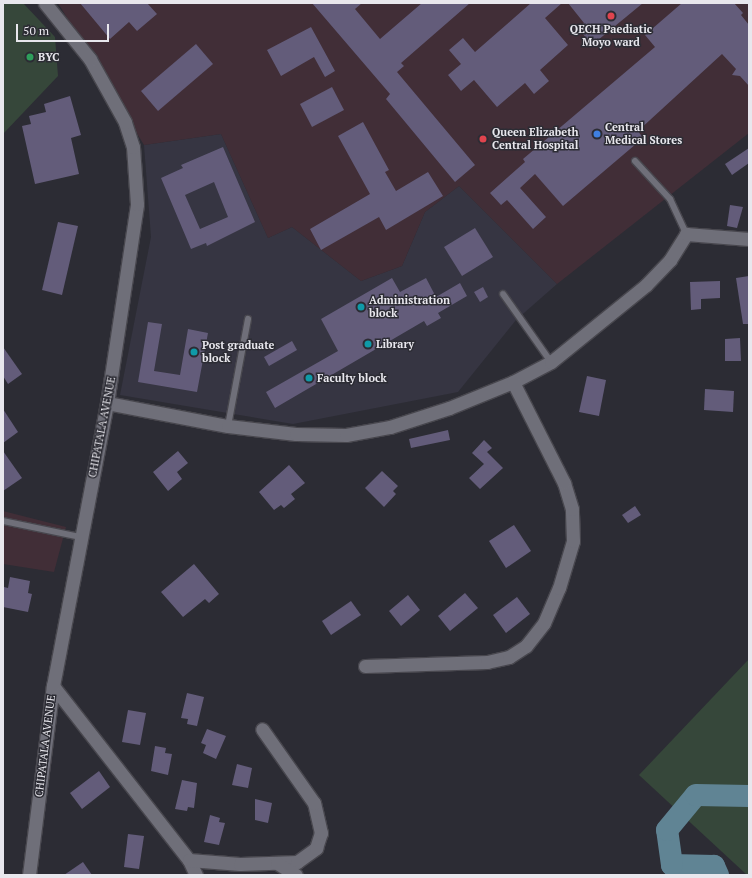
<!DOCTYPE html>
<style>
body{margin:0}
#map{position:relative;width:752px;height:878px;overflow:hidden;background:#2c2c34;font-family:"PT Serif",serif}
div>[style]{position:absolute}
.built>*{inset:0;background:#363542}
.medical>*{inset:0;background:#412e37}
.green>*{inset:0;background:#36473a}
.river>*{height:22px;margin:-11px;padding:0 11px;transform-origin:11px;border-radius:11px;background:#608494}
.building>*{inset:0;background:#635c7a}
.roads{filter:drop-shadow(1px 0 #48474e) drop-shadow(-1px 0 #48474e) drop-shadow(0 1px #48474e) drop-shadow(0 -1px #48474e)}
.lane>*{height:6px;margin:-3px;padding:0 3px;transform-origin:3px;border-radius:3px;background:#6f6f79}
.street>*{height:13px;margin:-6.5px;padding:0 6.5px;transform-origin:6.5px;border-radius:6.5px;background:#6f6f79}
.dots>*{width:11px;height:11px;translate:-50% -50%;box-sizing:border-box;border:2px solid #2c2c34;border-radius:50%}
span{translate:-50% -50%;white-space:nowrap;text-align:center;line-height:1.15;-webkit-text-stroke:3px #2c2c34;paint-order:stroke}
.poi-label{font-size:11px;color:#e8e7ed;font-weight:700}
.left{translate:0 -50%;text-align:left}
.street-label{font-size:11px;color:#e8e7ed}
.frame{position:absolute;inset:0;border:4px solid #e8e7ed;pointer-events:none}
.scale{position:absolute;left:16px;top:24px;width:93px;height:18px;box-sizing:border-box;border:2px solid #e8e7ed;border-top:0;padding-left:5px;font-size:12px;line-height:14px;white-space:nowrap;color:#e8e7ed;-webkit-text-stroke:3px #2c2c34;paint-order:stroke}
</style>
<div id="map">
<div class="built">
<div style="clip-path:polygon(221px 134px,268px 238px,292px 227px,361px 281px,402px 266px,425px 212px,459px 186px,557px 284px,516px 320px,458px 392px,293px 424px,120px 395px,151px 237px,144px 145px)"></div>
</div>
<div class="medical">
<div style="clip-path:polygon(58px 3px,749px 3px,749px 133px,557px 284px,459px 186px,425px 212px,402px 266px,361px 281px,292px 227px,268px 238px,221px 134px,144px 145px)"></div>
<div style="clip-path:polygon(3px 511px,66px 527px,54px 572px,3px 564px)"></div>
</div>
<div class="green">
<div style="clip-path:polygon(3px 3px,23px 3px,55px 37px,58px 76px,3px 134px)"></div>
<div style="clip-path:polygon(749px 659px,749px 875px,747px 875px,639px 775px)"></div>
</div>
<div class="river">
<div style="left:718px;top:875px;width:10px;rotate:-114deg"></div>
<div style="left:714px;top:866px;width:42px;rotate:-178.6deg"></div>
<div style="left:672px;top:865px;width:35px;rotate:-98deg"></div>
<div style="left:667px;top:830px;width:45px;rotate:-50.4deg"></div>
<div style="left:696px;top:795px;width:53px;rotate:1.1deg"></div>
</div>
<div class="building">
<div style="clip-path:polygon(80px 3px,147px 3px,157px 14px,137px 31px,129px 22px,110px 39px)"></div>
<div style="clip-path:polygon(312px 3px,362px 3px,355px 9px,380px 39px,422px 3px,470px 3px,401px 63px,404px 66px,397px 72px,475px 165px,455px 182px,386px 99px,390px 94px)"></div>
<div style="clip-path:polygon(531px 3px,562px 3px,545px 18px,568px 45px,540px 70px,549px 81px,534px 94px,525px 83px,497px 107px,474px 80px,461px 91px,448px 75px,461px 64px,449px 50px,463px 38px,475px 52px)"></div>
<div style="clip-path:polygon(568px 3px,643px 3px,592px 45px,578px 28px,584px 23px)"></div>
<div style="clip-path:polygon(682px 3px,734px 3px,743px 13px,741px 15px,749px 25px,749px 86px,740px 76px,732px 75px,736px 69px,722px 54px,638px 131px,643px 138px,563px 206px,535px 174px,520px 188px,546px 217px,533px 229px,507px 200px,501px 205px,490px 193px,525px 162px,523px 159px,655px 47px,645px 35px)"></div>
<div style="clip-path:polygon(311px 27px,335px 71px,325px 77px,314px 57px,281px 76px,267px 50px)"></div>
<div style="clip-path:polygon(196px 44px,213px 64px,158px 111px,141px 91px)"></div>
<div style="clip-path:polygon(332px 87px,344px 110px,312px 127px,300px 104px)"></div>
<div style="clip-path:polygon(70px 96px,81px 135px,71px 138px,79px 174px,35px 184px,22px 126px,31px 124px,29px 116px,46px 112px,44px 104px)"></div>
<div style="clip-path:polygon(363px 122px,389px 170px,385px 172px,396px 191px,428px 172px,443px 196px,386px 230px,379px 217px,321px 250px,310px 229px,370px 194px,338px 136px)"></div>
<div style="clip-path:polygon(evenodd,223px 147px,255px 222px,207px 246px,206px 243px,191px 249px,161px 178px,183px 168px,181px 165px,223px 147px,214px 182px,228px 217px,200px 229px,185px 195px,214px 182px)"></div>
<div style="clip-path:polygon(749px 148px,749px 163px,732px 175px,725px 164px)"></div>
<div style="clip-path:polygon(730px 205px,743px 207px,737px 228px,727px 226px)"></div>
<div style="clip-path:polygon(58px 222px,78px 226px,62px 295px,42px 290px)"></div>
<div style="clip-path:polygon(475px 228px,493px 257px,462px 276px,444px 247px)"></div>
<div style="clip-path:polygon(749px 276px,749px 324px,743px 324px,736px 278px)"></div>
<div style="clip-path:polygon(392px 278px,400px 292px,426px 278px,436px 297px,460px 283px,467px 296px,438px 313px,441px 318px,427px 326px,424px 321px,275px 408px,266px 392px,338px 351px,321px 319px)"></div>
<div style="clip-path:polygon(720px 281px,720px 298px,701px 299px,701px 309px,691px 310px,690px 282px)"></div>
<div style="clip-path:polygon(483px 287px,488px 297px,480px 302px,474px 292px)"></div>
<div style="clip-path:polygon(148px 322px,162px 324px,154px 371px,180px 375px,188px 329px,208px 333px,197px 392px,138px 382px)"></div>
<div style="clip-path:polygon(740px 338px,741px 361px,725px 361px,725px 339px)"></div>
<div style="clip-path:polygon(292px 341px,297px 350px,269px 366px,264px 357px)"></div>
<div style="clip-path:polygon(3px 347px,22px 374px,8px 384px,3px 376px)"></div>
<div style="clip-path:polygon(587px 376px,606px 380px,599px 416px,579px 412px)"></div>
<div style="clip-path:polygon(705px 389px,734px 391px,733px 412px,704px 410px)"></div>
<div style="clip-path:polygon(3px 409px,18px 432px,3px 443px)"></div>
<div style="clip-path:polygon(448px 430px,450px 440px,411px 448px,409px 439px)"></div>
<div style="clip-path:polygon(484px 440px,492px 448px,487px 452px,503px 468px,480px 489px,469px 478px,484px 464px,472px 453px)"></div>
<div style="clip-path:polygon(3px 451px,22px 478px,3px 491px)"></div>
<div style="clip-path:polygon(178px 451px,188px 463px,177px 472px,182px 479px,168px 491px,153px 472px)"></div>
<div style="clip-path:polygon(289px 465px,305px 483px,291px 494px,295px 499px,284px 508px,281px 505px,274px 510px,259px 492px)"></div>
<div style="clip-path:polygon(382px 471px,398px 486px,393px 491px,396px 494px,384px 507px,365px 488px)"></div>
<div style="clip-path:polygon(635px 506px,641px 515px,628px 523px,622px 515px)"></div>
<div style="clip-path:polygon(514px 525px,531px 551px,506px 568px,489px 541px)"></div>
<div style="clip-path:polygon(194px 564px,219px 594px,209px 603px,205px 599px,183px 617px,161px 592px)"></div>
<div style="clip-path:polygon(10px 577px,30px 581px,28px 593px,32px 594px,28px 612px,3px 607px,4px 587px,8px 588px)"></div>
<div style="clip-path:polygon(465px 593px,478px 608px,450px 631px,438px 616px)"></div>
<div style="clip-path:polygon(408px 595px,420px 610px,401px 626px,389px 611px)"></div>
<div style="clip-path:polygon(517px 597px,530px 614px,506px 633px,493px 615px)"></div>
<div style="clip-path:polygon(351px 601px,361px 615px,331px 635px,322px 621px)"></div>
<div style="clip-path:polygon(187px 693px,204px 697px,197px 726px,187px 724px,188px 719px,181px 718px)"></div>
<div style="clip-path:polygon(128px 710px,146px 713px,140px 745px,122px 742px)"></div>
<div style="clip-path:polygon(207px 729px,226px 736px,216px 759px,203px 753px,206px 745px,201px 743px)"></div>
<div style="clip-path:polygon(155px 746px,166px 748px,165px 753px,172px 754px,168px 775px,151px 771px)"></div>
<div style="clip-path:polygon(237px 764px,252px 768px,248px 788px,232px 785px)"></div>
<div style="clip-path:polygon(99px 771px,110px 787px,82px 809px,70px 793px)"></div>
<div style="clip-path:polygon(182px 780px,197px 783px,194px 808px,188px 807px,187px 811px,175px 809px)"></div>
<div style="clip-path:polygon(255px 799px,272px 803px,268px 823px,255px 820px)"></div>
<div style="clip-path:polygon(210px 815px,220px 818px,219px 822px,225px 823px,219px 845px,204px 842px)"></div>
<div style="clip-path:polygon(128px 834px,144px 836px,139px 869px,124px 867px)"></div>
<div style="clip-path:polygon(83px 862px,92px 875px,64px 875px)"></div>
</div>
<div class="roads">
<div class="lane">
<div style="left:635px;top:161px;width:52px;rotate:47.4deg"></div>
<div style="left:670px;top:199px;width:38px;rotate:65deg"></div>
<div style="left:503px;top:294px;width:83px;rotate:54.8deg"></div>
<div style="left:228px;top:426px;width:109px;rotate:-79.4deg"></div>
<div style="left:3px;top:521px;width:79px;rotate:11.7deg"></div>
</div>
<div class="street">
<div style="left:107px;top:403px;width:123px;rotate:10.8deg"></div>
<div style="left:228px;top:426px;width:68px;rotate:6.7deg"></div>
<div style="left:296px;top:434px;width:50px;rotate:1.1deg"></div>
<div style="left:346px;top:435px;width:45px;rotate:-10.3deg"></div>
<div style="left:390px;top:427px;width:62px;rotate:-17.9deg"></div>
<div style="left:449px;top:408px;width:69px;rotate:-22.1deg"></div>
<div style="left:513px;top:382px;width:43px;rotate:-27.8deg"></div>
<div style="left:551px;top:362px;width:122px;rotate:-39deg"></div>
<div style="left:646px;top:285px;width:35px;rotate:-46deg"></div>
<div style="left:670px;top:260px;width:31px;rotate:-58deg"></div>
<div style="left:686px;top:234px;width:63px;rotate:4.5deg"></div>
<div style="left:365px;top:666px;width:122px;rotate:-1.9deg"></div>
<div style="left:487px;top:662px;width:23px;rotate:-13deg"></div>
<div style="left:509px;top:657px;width:20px;rotate:-33deg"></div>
<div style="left:526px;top:646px;width:29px;rotate:-52deg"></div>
<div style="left:544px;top:623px;width:38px;rotate:-67deg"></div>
<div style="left:559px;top:588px;width:49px;rotate:-73.4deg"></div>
<div style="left:573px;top:541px;width:32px;rotate:-92deg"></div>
<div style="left:572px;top:509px;width:27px;rotate:-107deg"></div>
<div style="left:564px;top:483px;width:113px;rotate:-116.8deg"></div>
<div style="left:53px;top:686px;width:221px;rotate:52deg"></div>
<div style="left:189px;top:860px;width:17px;rotate:65deg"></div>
<div style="left:189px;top:860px;width:51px;rotate:4.5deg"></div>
<div style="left:240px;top:864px;width:57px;rotate:-2deg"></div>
<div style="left:297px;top:862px;width:24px;rotate:-36deg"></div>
<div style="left:316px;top:848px;width:16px;rotate:-72deg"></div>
<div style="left:321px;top:833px;width:31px;rotate:-103deg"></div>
<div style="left:314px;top:803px;width:90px;rotate:-125.1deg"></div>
<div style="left:277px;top:863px;width:22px;rotate:32deg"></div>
<div style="left:29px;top:875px;width:191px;rotate:-82.8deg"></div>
<div style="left:53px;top:686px;width:288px;rotate:-79.2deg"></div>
<div style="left:107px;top:403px;width:201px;rotate:-81.4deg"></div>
<div style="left:137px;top:204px;width:57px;rotate:-94deg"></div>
<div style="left:133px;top:147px;width:26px;rotate:-108deg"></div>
<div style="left:125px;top:122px;width:72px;rotate:-119.1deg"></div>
<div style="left:90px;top:59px;width:72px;rotate:-128.8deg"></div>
</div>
</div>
<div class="dots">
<div style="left:611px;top:16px;background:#e0444e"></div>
<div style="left:30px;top:57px;background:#2e9e5b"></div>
<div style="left:597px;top:134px;background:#3f7fe0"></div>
<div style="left:483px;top:139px;background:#e0444e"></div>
<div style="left:361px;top:307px;background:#0f9aa8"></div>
<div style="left:368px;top:344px;background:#0f9aa8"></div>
<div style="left:194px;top:352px;background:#0f9aa8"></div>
<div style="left:309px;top:378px;background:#0f9aa8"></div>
</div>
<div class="poi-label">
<span style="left:611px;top:36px">QECH Paediatic<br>Moyo ward</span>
<span class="left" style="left:38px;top:57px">BYC</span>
<span class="left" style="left:605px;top:134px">Central<br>Medical Stores</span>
<span class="left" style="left:492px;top:139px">Queen Elizabeth<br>Central Hospital</span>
<span class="left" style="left:369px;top:307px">Administration<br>block</span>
<span class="left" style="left:376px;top:344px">Library</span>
<span class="left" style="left:202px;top:352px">Post graduate<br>block</span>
<span class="left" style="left:317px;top:378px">Faculty block</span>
</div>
<div class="street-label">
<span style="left:102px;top:427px;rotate:-79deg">CHIPATALA AVENUE</span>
<span style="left:45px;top:746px;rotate:-83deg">CHIPATALA AVENUE</span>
</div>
<div class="frame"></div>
<div class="scale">50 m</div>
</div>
